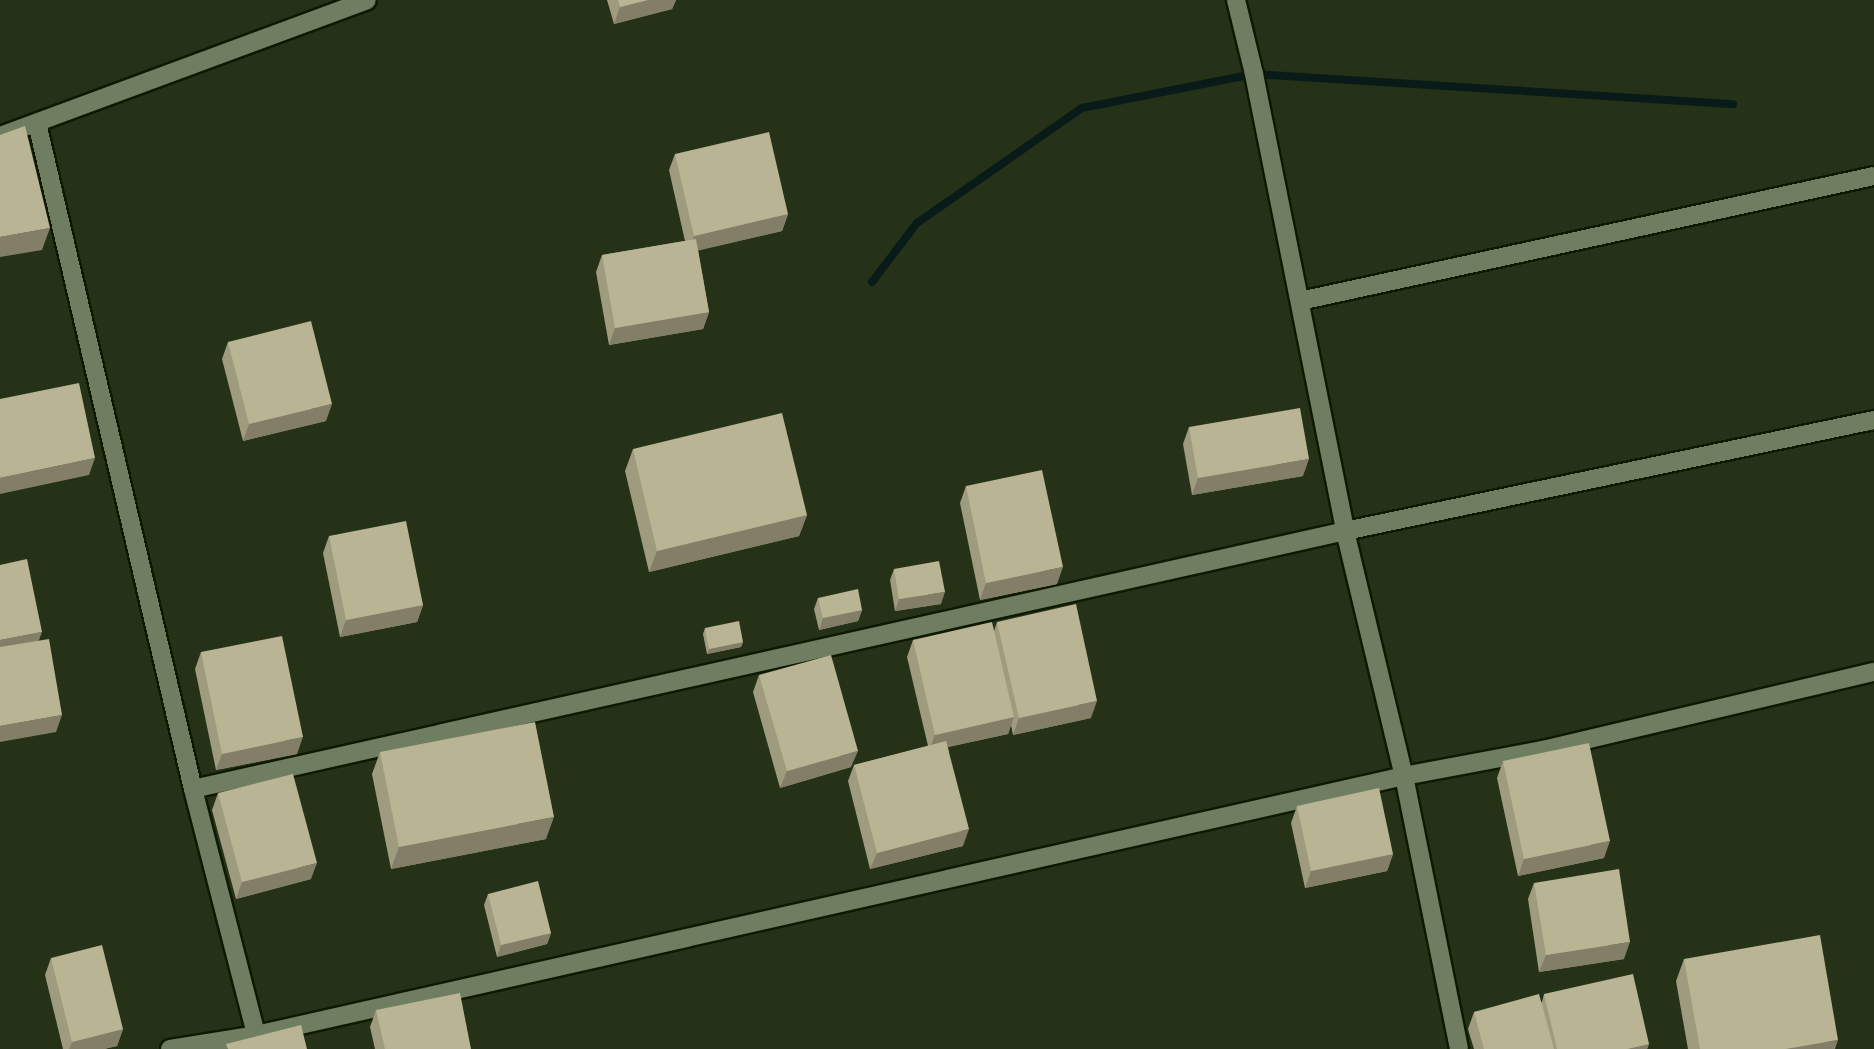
<!DOCTYPE html>
<style>
body{margin:0}
#map{position:relative;width:1874px;height:1049px;overflow:hidden;background:#263218;font-family:"PT Sans",sans-serif}
div>[style]{position:absolute}
.stream>*{height:8px;margin:-4px;padding:0 4px;transform-origin:4px;border-radius:4px;background:#091b19}
.roads{filter:drop-shadow(2px 0 #0f1902) drop-shadow(-2px 0 #0f1902) drop-shadow(0 2px #0f1902) drop-shadow(0 -2px #0f1902)}
.minor>*{height:18px;margin:-9px;padding:0 9px;transform-origin:9px;border-radius:9px;background:#6f7e61}
.wall>*{inset:0;background:#9f9b7e}
.shaded-wall>*{inset:0;background:#827e67}
.building>*{inset:0;background:#b9b493}
span{translate:-50% -50%;white-space:nowrap;text-align:center;line-height:1.15;-webkit-text-stroke:7px #1c280e;paint-order:stroke}
</style>
<div id="map">
<div class="stream">
<div style="left:872px;top:282px;width:74px;rotate:-52.7deg"></div>
<div style="left:917px;top:223px;width:201px;rotate:-34.9deg"></div>
<div style="left:1082px;top:108px;width:175px;rotate:-11.2deg"></div>
<div style="left:1254px;top:74px;width:480px;rotate:3.6deg"></div>
</div>
<div class="roads">
<div class="minor">
<div style="left:1236px;top:0;width:76px;rotate:76.3deg"></div>
<div style="left:1254px;top:74px;width:466px;rotate:78.7deg"></div>
<div style="left:1345px;top:531px;width:252px;rotate:76.5deg"></div>
<div style="left:1404px;top:776px;width:278px;rotate:78.6deg"></div>
<div style="left:37px;top:123px;width:684px;rotate:76.82deg"></div>
<div style="left:193px;top:789px;width:254px;rotate:75.6deg"></div>
<div style="left:0;top:136px;width:391px;rotate:-20.3deg"></div>
<div style="left:1300px;top:301px;width:587px;rotate:-12.29deg"></div>
<div style="left:193px;top:789px;width:1181px;rotate:-12.62deg"></div>
<div style="left:1345px;top:531px;width:541px;rotate:-11.85deg"></div>
<div style="left:170px;top:1049px;width:87px;rotate:-9.2deg"></div>
<div style="left:256px;top:1035px;width:1177px;rotate:-12.71deg"></div>
<div style="left:1404px;top:776px;width:141px;rotate:-10.6deg"></div>
<div style="left:1543px;top:750px;width:340px;rotate:-13.3deg"></div>
</div>
</div>
<div class="wall">
<div style="clip-path:polygon(607px 0,676px 0,672px 9px,614px 24px)"></div>
<div style="clip-path:polygon(675px 154px,788px 214px,782px 231px,698px 250px,709px 312px,703px 329px,609px 345px,596px 272px,602px 255px,685px 241px,669px 170px)"></div>
<div style="clip-path:polygon(228px 342px,326px 421px,243px 441px,222px 359px)"></div>
<div style="clip-path:polygon(1189px 427px,1303px 476px,1192px 495px,1183px 444px)"></div>
<div style="clip-path:polygon(633px 449px,807px 515px,799px 536px,649px 572px,625px 471px)"></div>
<div style="clip-path:polygon(966px 486px,1057px 584px,980px 600px,960px 503px)"></div>
<div style="clip-path:polygon(329px 536px,423px 605px,417px 622px,340px 637px,323px 553px)"></div>
<div style="clip-path:polygon(894px 569px,941px 604px,895px 611px,890px 580px)"></div>
<div style="clip-path:polygon(818px 598px,862px 610px,858px 621px,819px 630px,814px 609px)"></div>
<div style="clip-path:polygon(997px 622px,1091px 718px,1013px 735px,1011px 725px,1008px 734px,948px 747px,963px 846px,870px 869px,848px 781px,854px 765px,928px 746px,907px 657px,913px 640px,994px 631px)"></div>
<div style="clip-path:polygon(705px 628px,743px 642px,741px 647px,707px 654px,703px 634px)"></div>
<div style="clip-path:polygon(201px 652px,297px 754px,216px 770px,195px 669px)"></div>
<div style="clip-path:polygon(759px 675px,851px 767px,780px 788px,753px 692px)"></div>
<div style="clip-path:polygon(380px 752px,546px 839px,391px 869px,372px 774px)"></div>
<div style="clip-path:polygon(1503px 761px,1604px 858px,1518px 876px,1497px 778px)"></div>
<div style="clip-path:polygon(218px 793px,311px 879px,236px 899px,212px 810px)"></div>
<div style="clip-path:polygon(1297px 806px,1393px 854px,1387px 871px,1305px 888px,1291px 823px)"></div>
<div style="clip-path:polygon(1534px 883px,1624px 959px,1539px 972px,1528px 899px)"></div>
<div style="clip-path:polygon(488px 894px,551px 933px,547px 944px,497px 957px,484px 905px)"></div>
<div style="clip-path:polygon(51px 958px,123px 1029px,117px 1046px,104px 1049px,63px 1049px,45px 975px)"></div>
<div style="clip-path:polygon(1684px 959px,1835px 1049px,1688px 1049px,1676px 981px)"></div>
<div style="clip-path:polygon(1544px 994px,1649px 1044px,1647px 1049px,1474px 1049px,1468px 1029px,1474px 1012px,1542px 1002px)"></div>
<div style="clip-path:polygon(376px 1010px,471px 1049px,375px 1049px,370px 1027px)"></div>
</div>
<div class="shaded-wall">
<div style="clip-path:polygon(648px 0,676px 0,672px 9px,614px 24px,620px 7px)"></div>
<div style="clip-path:polygon(788px 214px,782px 231px,688px 253px,694px 236px)"></div>
<div style="clip-path:polygon(50px 228px,42px 250px,0 257px,0 237px)"></div>
<div style="clip-path:polygon(709px 312px,703px 329px,609px 345px,615px 328px)"></div>
<div style="clip-path:polygon(332px 404px,326px 421px,243px 441px,249px 424px)"></div>
<div style="clip-path:polygon(95px 458px,89px 475px,0 494px,0 478px)"></div>
<div style="clip-path:polygon(1309px 459px,1303px 476px,1192px 495px,1198px 478px)"></div>
<div style="clip-path:polygon(807px 515px,799px 536px,649px 572px,657px 551px)"></div>
<div style="clip-path:polygon(1063px 567px,1057px 584px,980px 600px,986px 583px)"></div>
<div style="clip-path:polygon(945px 592px,941px 604px,895px 611px,899px 599px)"></div>
<div style="clip-path:polygon(423px 605px,417px 622px,340px 637px,346px 620px)"></div>
<div style="clip-path:polygon(862px 610px,858px 621px,819px 630px,823px 618px)"></div>
<div style="clip-path:polygon(42px 632px,36px 648px,0 656px,0 640px)"></div>
<div style="clip-path:polygon(743px 642px,741px 647px,707px 654px,709px 649px)"></div>
<div style="clip-path:polygon(1097px 701px,1091px 718px,1013px 735px,1019px 718px)"></div>
<div style="clip-path:polygon(62px 715px,56px 732px,0 742px,0 726px)"></div>
<div style="clip-path:polygon(1014px 717px,1008px 734px,929px 751px,935px 735px)"></div>
<div style="clip-path:polygon(303px 737px,297px 754px,216px 770px,222px 754px)"></div>
<div style="clip-path:polygon(858px 751px,851px 767px,780px 788px,787px 771px)"></div>
<div style="clip-path:polygon(554px 817px,546px 839px,391px 869px,399px 847px)"></div>
<div style="clip-path:polygon(969px 829px,963px 846px,870px 869px,877px 853px)"></div>
<div style="clip-path:polygon(1610px 841px,1604px 858px,1518px 876px,1524px 859px)"></div>
<div style="clip-path:polygon(1393px 854px,1387px 871px,1305px 888px,1311px 871px)"></div>
<div style="clip-path:polygon(317px 863px,311px 879px,236px 899px,242px 882px)"></div>
<div style="clip-path:polygon(551px 933px,547px 944px,497px 957px,501px 945px)"></div>
<div style="clip-path:polygon(1630px 942px,1624px 959px,1539px 972px,1546px 955px)"></div>
<div style="clip-path:polygon(123px 1029px,117px 1046px,104px 1049px,69px 1049px,72px 1042px)"></div>
<div style="clip-path:polygon(1838px 1040px,1835px 1049px,1785px 1049px)"></div>
<div style="clip-path:polygon(1649px 1044px,1647px 1049px,1627px 1049px)"></div>
</div>
<div class="building">
<div style="clip-path:polygon(618px 0,648px 0,620px 7px)"></div>
<div style="clip-path:polygon(25px 126px,50px 228px,0 237px,0 135px)"></div>
<div style="clip-path:polygon(769px 132px,788px 214px,694px 236px,675px 154px)"></div>
<div style="clip-path:polygon(696px 239px,709px 312px,615px 328px,602px 255px)"></div>
<div style="clip-path:polygon(311px 321px,332px 404px,249px 424px,228px 342px)"></div>
<div style="clip-path:polygon(79px 383px,95px 458px,0 478px,0 399px)"></div>
<div style="clip-path:polygon(1300px 408px,1309px 459px,1198px 478px,1189px 427px)"></div>
<div style="clip-path:polygon(782px 413px,807px 515px,657px 551px,633px 449px)"></div>
<div style="clip-path:polygon(1042px 470px,1063px 567px,986px 583px,966px 486px)"></div>
<div style="clip-path:polygon(406px 521px,423px 605px,346px 620px,329px 536px)"></div>
<div style="clip-path:polygon(27px 559px,42px 632px,0 640px,0 565px)"></div>
<div style="clip-path:polygon(939px 561px,945px 592px,899px 599px,894px 569px)"></div>
<div style="clip-path:polygon(858px 589px,862px 610px,823px 618px,818px 598px)"></div>
<div style="clip-path:polygon(1076px 604px,1097px 701px,1019px 718px,997px 622px)"></div>
<div style="clip-path:polygon(739px 621px,743px 642px,709px 649px,705px 628px)"></div>
<div style="clip-path:polygon(992px 622px,1014px 717px,935px 735px,913px 640px)"></div>
<div style="clip-path:polygon(282px 636px,303px 737px,222px 754px,201px 652px)"></div>
<div style="clip-path:polygon(49px 639px,62px 715px,0 726px,0 647px)"></div>
<div style="clip-path:polygon(831px 655px,858px 751px,787px 771px,759px 675px)"></div>
<div style="clip-path:polygon(535px 722px,554px 817px,399px 847px,380px 752px)"></div>
<div style="clip-path:polygon(946px 741px,969px 829px,877px 853px,854px 765px)"></div>
<div style="clip-path:polygon(1589px 743px,1610px 841px,1524px 859px,1503px 761px)"></div>
<div style="clip-path:polygon(293px 774px,317px 863px,242px 882px,218px 793px)"></div>
<div style="clip-path:polygon(1379px 788px,1393px 854px,1311px 871px,1297px 806px)"></div>
<div style="clip-path:polygon(1619px 869px,1630px 942px,1546px 955px,1534px 883px)"></div>
<div style="clip-path:polygon(538px 881px,551px 933px,501px 945px,488px 894px)"></div>
<div style="clip-path:polygon(1820px 935px,1838px 1040px,1785px 1049px,1700px 1049px,1684px 959px)"></div>
<div style="clip-path:polygon(102px 945px,123px 1029px,72px 1042px,51px 958px)"></div>
<div style="clip-path:polygon(1633px 974px,1649px 1044px,1627px 1049px,1557px 1049px,1544px 994px)"></div>
<div style="clip-path:polygon(460px 993px,471px 1049px,385px 1049px,376px 1010px)"></div>
<div style="clip-path:polygon(1539px 994px,1554px 1049px,1484px 1049px,1474px 1012px)"></div>
<div style="clip-path:polygon(301px 1025px,307px 1049px,228px 1049px,226px 1044px)"></div>
</div>
</div>
